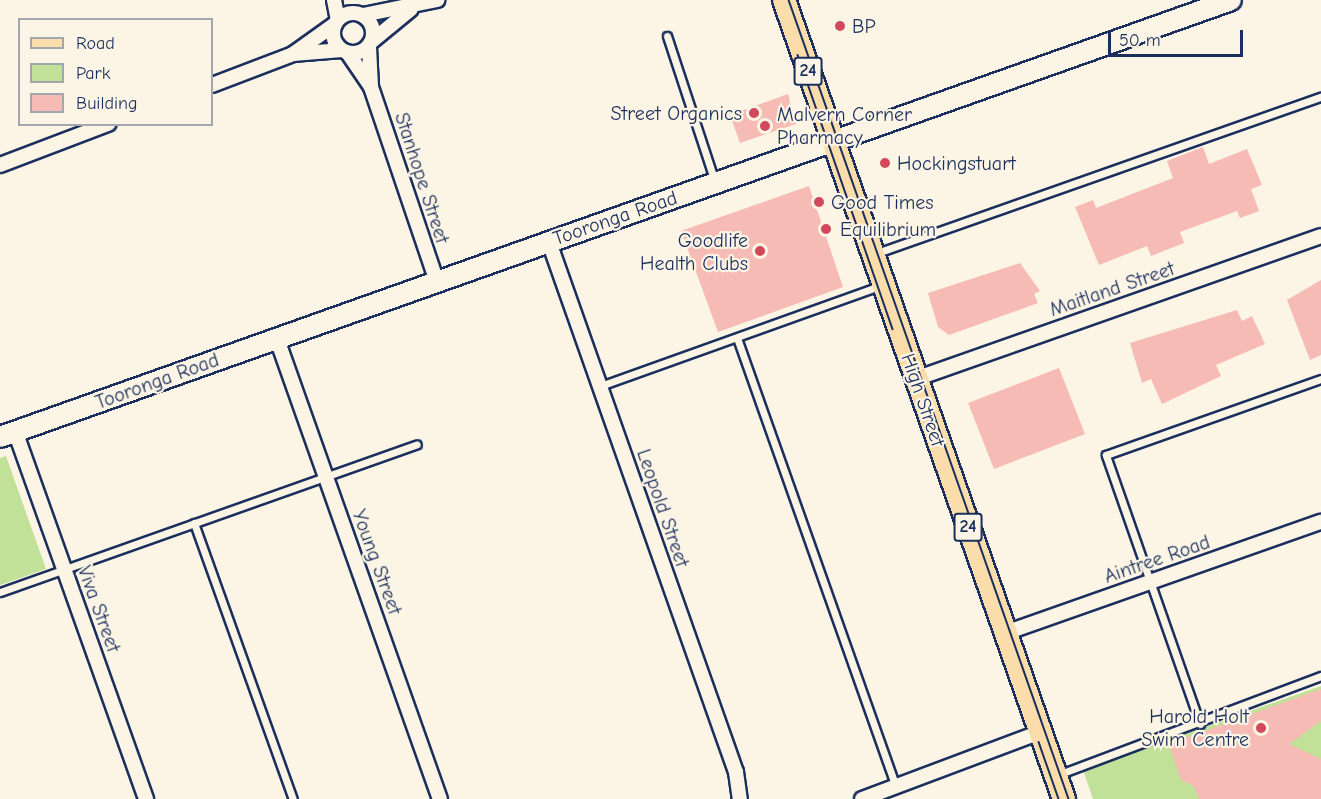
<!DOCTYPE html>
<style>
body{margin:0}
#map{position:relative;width:1321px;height:799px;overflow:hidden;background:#fcf5e5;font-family:"Comic Neue",sans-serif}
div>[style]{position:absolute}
.green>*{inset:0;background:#c1e098}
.building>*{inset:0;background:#f7bbb5}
.roads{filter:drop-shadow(2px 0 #1b2f5e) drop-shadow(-2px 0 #1b2f5e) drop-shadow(0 2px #1b2f5e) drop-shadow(0 -2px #1b2f5e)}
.lane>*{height:7px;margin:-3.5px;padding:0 3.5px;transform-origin:3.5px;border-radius:3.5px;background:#fcf5e5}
.street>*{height:14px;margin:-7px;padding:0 7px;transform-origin:7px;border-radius:7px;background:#fcf5e5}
.street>.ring{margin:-7px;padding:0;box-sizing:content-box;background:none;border:14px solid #fcf5e5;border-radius:50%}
.secondary>*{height:20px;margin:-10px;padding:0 10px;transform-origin:10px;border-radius:10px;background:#fcf5e5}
.primary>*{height:22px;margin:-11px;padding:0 11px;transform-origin:11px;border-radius:11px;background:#fbddab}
.tram>*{height:1.5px;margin:-0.75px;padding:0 0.75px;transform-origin:0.75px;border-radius:0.75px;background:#1b2f5e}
.dots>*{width:16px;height:16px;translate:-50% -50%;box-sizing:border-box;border:3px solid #fcf5e5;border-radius:50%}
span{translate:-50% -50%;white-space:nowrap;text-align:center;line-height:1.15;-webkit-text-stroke:4.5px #fcf5e5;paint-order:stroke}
.shield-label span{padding:2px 4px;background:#fcf5e5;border:2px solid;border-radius:4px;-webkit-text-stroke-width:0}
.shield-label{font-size:18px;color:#1b2f5e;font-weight:700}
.poi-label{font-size:20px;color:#1b2f5e}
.left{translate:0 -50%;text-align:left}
.right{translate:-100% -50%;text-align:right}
.street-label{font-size:20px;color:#1b2f5e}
.legend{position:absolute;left:18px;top:18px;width:195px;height:108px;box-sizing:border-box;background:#fcf5e5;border:2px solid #a2a6af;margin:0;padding:8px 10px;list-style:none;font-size:18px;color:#1b2f5e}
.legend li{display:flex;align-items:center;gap:12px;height:30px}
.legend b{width:30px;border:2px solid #a2a6af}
.scale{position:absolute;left:1108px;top:30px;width:135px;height:27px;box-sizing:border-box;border:3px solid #1b2f5e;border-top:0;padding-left:8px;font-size:18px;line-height:21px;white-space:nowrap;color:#1b2f5e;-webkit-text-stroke:4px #fcf5e5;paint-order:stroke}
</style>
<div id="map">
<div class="green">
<div style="clip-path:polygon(6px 456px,46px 569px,0 585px,0 458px)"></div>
<div style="clip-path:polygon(1321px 686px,1321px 799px,1093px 799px,1083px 770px)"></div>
</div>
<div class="building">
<div style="clip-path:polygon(788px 94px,796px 124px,740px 143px,730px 115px)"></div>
<div style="clip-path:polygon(1203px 147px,1209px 164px,1247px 149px,1262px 185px,1251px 189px,1259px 211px,1240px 218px,1237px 211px,1180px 232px,1184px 243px,1151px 256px,1147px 246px,1099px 265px,1075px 207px,1093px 200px,1096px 208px,1173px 178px,1167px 161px)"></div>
<div style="clip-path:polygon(809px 186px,843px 287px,718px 332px,681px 231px)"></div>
<div style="clip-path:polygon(1020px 263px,1040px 291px,1034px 294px,1038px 303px,949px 335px,938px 327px,928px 293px)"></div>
<div style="clip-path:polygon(1321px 280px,1321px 355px,1310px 360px,1287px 300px)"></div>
<div style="clip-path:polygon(1237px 310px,1242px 321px,1252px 316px,1265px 344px,1216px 365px,1221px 376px,1162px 404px,1151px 379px,1142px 383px,1130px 343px)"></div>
<div style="clip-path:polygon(1059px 368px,1085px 434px,994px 469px,968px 403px)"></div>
<div style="clip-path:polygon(1321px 689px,1321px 721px,1289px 744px,1321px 759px,1321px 799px,1199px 799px,1194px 786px,1181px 780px,1169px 744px)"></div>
</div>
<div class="roads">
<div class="lane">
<div style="left:667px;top:36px;width:154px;rotate:71.8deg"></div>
<div style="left:877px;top:253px;width:471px;rotate:-19.4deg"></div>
<div style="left:737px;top:338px;width:476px;rotate:70.5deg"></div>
<div style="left:600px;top:386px;width:297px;rotate:-19.7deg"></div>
<div style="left:194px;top:523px;width:293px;rotate:70.3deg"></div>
<div style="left:0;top:592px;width:442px;rotate:-19.5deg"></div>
<div style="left:1200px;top:724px;width:285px;rotate:-109.3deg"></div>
<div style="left:1106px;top:455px;width:228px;rotate:-19.5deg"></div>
<div style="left:1060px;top:774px;width:279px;rotate:-20.6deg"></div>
</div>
<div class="street">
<div style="left:334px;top:0;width:20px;rotate:79deg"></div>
<div class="ring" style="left:333px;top:13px;width:26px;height:26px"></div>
<div style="left:363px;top:15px;width:76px;rotate:-11.5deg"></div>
<div style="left:372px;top:41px;width:50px;rotate:-39.4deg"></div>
<div style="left:369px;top:47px;width:40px;rotate:87.1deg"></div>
<div style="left:371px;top:87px;width:206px;rotate:71.3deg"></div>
<div style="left:348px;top:53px;width:41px;rotate:55.9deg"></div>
<div style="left:293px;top:54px;width:49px;rotate:-4.7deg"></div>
<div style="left:212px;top:85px;width:87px;rotate:-20.9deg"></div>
<div style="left:293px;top:54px;width:52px;rotate:-35.5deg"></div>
<div style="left:0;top:165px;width:116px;rotate:-20.8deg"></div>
<div style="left:549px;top:242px;width:562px;rotate:70.57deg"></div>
<div style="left:736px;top:772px;width:27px;rotate:82deg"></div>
<div style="left:277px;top:339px;width:488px;rotate:70.5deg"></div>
<div style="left:915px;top:379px;width:430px;rotate:-19.4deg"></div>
<div style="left:15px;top:431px;width:391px;rotate:70.4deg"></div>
<div style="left:1005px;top:633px;width:335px;rotate:-19.4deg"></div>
<div style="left:862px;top:799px;width:190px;rotate:-20.6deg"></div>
</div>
<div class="secondary">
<div style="left:0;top:437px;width:1306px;rotate:-19.54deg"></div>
</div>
<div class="primary">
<div style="left:784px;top:0;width:847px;rotate:70.69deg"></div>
</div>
</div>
<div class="tram">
<div style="left:789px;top:0;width:847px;rotate:70.69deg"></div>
<div style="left:798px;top:55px;width:290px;rotate:70.9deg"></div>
<div style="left:1039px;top:742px;width:60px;rotate:70.7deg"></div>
</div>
<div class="dots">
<div style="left:840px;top:26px;background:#d1495b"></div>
<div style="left:754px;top:113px;background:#d1495b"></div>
<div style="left:765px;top:126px;background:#d1495b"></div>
<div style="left:885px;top:163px;background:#d1495b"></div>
<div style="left:819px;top:202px;background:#d1495b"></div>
<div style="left:826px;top:229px;background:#d1495b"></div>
<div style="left:760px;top:251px;background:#d1495b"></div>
<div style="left:1261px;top:728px;background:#d1495b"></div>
</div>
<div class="shield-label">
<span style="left:808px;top:71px">24</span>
<span style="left:968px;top:527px">24</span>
</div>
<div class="poi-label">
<span class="left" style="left:852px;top:26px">BP</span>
<span class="right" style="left:742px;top:113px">Street Organics</span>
<span class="left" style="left:777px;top:126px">Malvern Corner<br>Pharmacy</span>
<span class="left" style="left:897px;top:163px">Hockingstuart</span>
<span class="left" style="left:831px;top:202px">Good Times</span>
<span class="left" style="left:840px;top:229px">Equilibrium</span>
<span class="right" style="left:748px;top:252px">Goodlife<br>Health Clubs</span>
<span class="right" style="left:1249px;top:728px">Harold Holt<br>Swim Centre</span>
</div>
<div class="street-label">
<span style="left:422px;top:178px;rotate:72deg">Stanhope Street</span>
<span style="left:615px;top:218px;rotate:-19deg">Tooronga Road</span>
<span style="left:1112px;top:289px;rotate:-19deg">Maitland Street</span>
<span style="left:157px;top:381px;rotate:-20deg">Tooronga Road</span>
<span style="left:923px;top:400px;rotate:71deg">High Street</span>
<span style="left:663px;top:508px;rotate:71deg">Leopold Street</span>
<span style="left:1157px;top:559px;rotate:-19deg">Aintree Road</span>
<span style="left:377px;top:562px;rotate:70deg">Young Street</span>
<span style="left:99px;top:609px;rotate:70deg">Viva Street</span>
</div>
<ul class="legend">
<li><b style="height:8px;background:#fbddab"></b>Road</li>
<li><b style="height:16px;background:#c1e098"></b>Park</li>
<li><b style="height:16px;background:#f7bbb5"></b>Building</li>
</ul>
<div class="scale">50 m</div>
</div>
